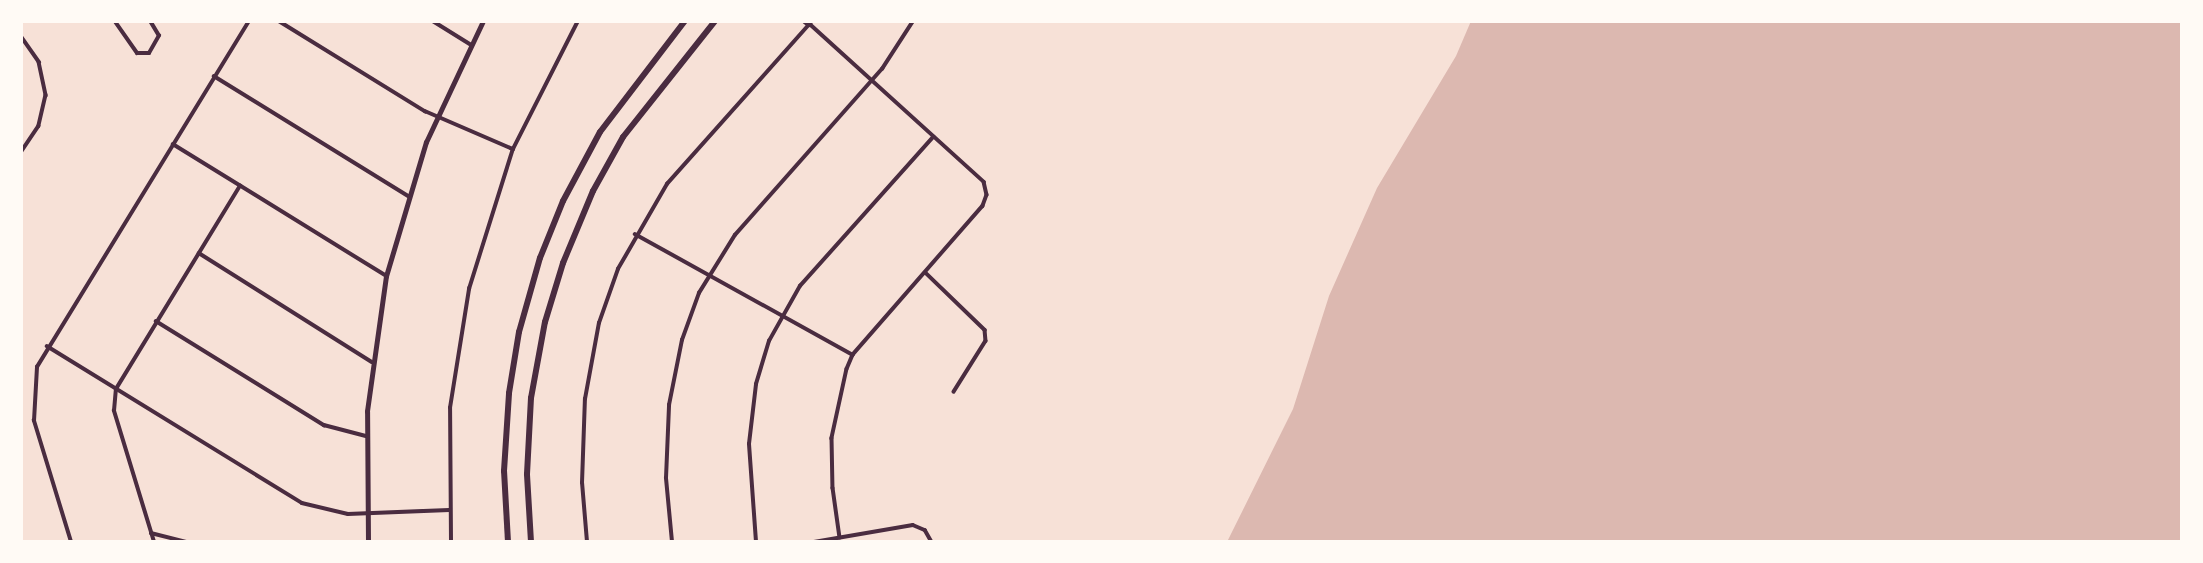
<!DOCTYPE html>
<style>
body{margin:0}
#map{position:relative;width:2203px;height:563px;overflow:hidden;background:#f7e1d7;font-family:"Asap Condensed",sans-serif}
div>[style]{position:absolute}
.water>*{inset:0;background:#dcb8b0}
.minor>*{height:3.5px;margin:-1.75px;padding:0 1.75px;transform-origin:1.75px;border-radius:1.75px;background:#4a2c40}
.tertiary>*{height:5px;margin:-2.5px;padding:0 2.5px;transform-origin:2.5px;border-radius:2.5px;background:#4a2c40}
.primary>*{height:6px;margin:-3px;padding:0 3px;transform-origin:3px;border-radius:3px;background:#4a2c40}
span{translate:-50% -50%;white-space:nowrap;text-align:center;line-height:1.15;-webkit-text-stroke:5px #fffaf5;paint-order:stroke}
.frame{position:absolute;inset:0;border:23px solid #fffaf5;pointer-events:none}
</style>
<div id="map">
<div class="water">
<div style="clip-path:polygon(1471px 21px,2182px 21px,2182px 542px,1227px 542px,1293px 409px,1329px 296px,1377px 188px,1456px 56px)"></div>
</div>
<div class="minor">
<div style="left:115px;top:21px;width:39px;rotate:55deg"></div>
<div style="left:137px;top:53px;width:12px"></div>
<div style="left:149px;top:53px;width:20px;rotate:-60deg"></div>
<div style="left:159px;top:36px;width:17px;rotate:-121deg"></div>
<div style="left:279px;top:21px;width:172px;rotate:31.7deg"></div>
<div style="left:425px;top:111px;width:96px;rotate:23.4deg"></div>
<div style="left:433px;top:21px;width:44px;rotate:31.9deg"></div>
<div style="left:810px;top:24px;width:235px;rotate:42.2deg"></div>
<div style="left:984px;top:182px;width:13px;rotate:77deg"></div>
<div style="left:987px;top:195px;width:12px;rotate:110deg"></div>
<div style="left:983px;top:206px;width:198px;rotate:131.1deg"></div>
<div style="left:853px;top:355px;width:15px;rotate:113deg"></div>
<div style="left:847px;top:369px;width:71px;rotate:102.3deg"></div>
<div style="left:832px;top:438px;width:50px;rotate:88.9deg"></div>
<div style="left:833px;top:488px;width:50px;rotate:82deg"></div>
<div style="left:21px;top:36px;width:32px;rotate:55deg"></div>
<div style="left:39px;top:62px;width:34px;rotate:78deg"></div>
<div style="left:46px;top:95px;width:32px;rotate:103deg"></div>
<div style="left:39px;top:126px;width:32px;rotate:124deg"></div>
<div style="left:214px;top:76px;width:228px;rotate:31.7deg"></div>
<div style="left:173px;top:144px;width:249px;rotate:31.7deg"></div>
<div style="left:635px;top:234px;width:249px;rotate:29deg"></div>
<div style="left:199px;top:253px;width:204px;rotate:32.2deg"></div>
<div style="left:926px;top:273px;width:82px;rotate:44deg"></div>
<div style="left:985px;top:330px;width:11px;rotate:85deg"></div>
<div style="left:986px;top:341px;width:60px;rotate:122.1deg"></div>
<div style="left:156px;top:321px;width:198px;rotate:31.8deg"></div>
<div style="left:324px;top:425px;width:43px;rotate:14.7deg"></div>
<div style="left:47px;top:346px;width:299px;rotate:31.6deg"></div>
<div style="left:302px;top:503px;width:47px;rotate:13.4deg"></div>
<div style="left:348px;top:514px;width:101px;rotate:-2.3deg"></div>
<div style="left:151px;top:533px;width:36px;rotate:14deg"></div>
<div style="left:71px;top:542px;width:127px;rotate:-107deg"></div>
<div style="left:34px;top:421px;width:54px;rotate:-86.8deg"></div>
<div style="left:37px;top:367px;width:406px;rotate:-58.5deg"></div>
<div style="left:154px;top:542px;width:137px;rotate:-107deg"></div>
<div style="left:114px;top:411px;width:22px;rotate:-85deg"></div>
<div style="left:116px;top:389px;width:238px;rotate:-58.6deg"></div>
<div style="left:451px;top:542px;width:134px;rotate:-90.4deg"></div>
<div style="left:450px;top:408px;width:121px;rotate:-80.9deg"></div>
<div style="left:469px;top:289px;width:147px;rotate:-72.6deg"></div>
<div style="left:513px;top:149px;width:144px;rotate:-63.1deg"></div>
<div style="left:587px;top:542px;width:59px;rotate:-94.8deg"></div>
<div style="left:582px;top:483px;width:84px;rotate:-88deg"></div>
<div style="left:585px;top:399px;width:77px;rotate:-79.6deg"></div>
<div style="left:599px;top:323px;width:57px;rotate:-70.6deg"></div>
<div style="left:618px;top:269px;width:98px;rotate:-60deg"></div>
<div style="left:667px;top:184px;width:218px;rotate:-48.3deg"></div>
<div style="left:672px;top:542px;width:64px;rotate:-95.4deg"></div>
<div style="left:666px;top:478px;width:73px;rotate:-87.6deg"></div>
<div style="left:669px;top:405px;width:66px;rotate:-78.7deg"></div>
<div style="left:682px;top:340px;width:50px;rotate:-70.1deg"></div>
<div style="left:699px;top:293px;width:68px;rotate:-58.2deg"></div>
<div style="left:735px;top:235px;width:222px;rotate:-48.5deg"></div>
<div style="left:882px;top:69px;width:57px;rotate:-57.1deg"></div>
<div style="left:756px;top:542px;width:98px;rotate:-94.1deg"></div>
<div style="left:749px;top:444px;width:60px;rotate:-83.3deg"></div>
<div style="left:756px;top:384px;width:45px;rotate:-73.2deg"></div>
<div style="left:769px;top:341px;width:63px;rotate:-60.6deg"></div>
<div style="left:800px;top:286px;width:200px;rotate:-48.2deg"></div>
<div style="left:814px;top:542px;width:100px;rotate:-9.7deg"></div>
<div style="left:913px;top:525px;width:13px;rotate:23deg"></div>
<div style="left:925px;top:530px;width:14px;rotate:60deg"></div>
</div>
<div class="tertiary">
<div style="left:368px;top:542px;width:131px;rotate:-90.4deg"></div>
<div style="left:367px;top:411px;width:136px;rotate:-82deg"></div>
<div style="left:386px;top:276px;width:140px;rotate:-73.4deg"></div>
<div style="left:426px;top:142px;width:134px;rotate:-64.8deg"></div>
</div>
<div class="primary">
<div style="left:805px;top:21px;width:5px;rotate:37deg"></div>
<div style="left:508px;top:542px;width:71px;rotate:-93.2deg"></div>
<div style="left:504px;top:471px;width:78px;rotate:-86.3deg"></div>
<div style="left:509px;top:393px;width:62px;rotate:-80.7deg"></div>
<div style="left:519px;top:332px;width:77px;rotate:-74.2deg"></div>
<div style="left:540px;top:258px;width:61px;rotate:-68deg"></div>
<div style="left:563px;top:201px;width:78px;rotate:-61.8deg"></div>
<div style="left:600px;top:132px;width:140px;rotate:-52.6deg"></div>
<div style="left:531px;top:542px;width:68px;rotate:-93.4deg"></div>
<div style="left:527px;top:474px;width:76px;rotate:-87deg"></div>
<div style="left:531px;top:398px;width:77px;rotate:-79.6deg"></div>
<div style="left:545px;top:322px;width:62px;rotate:-73deg"></div>
<div style="left:563px;top:263px;width:78px;rotate:-67.4deg"></div>
<div style="left:593px;top:191px;width:62px;rotate:-60.9deg"></div>
<div style="left:623px;top:137px;width:148px;rotate:-51.6deg"></div>
</div>
<div class="frame"></div>
</div>
